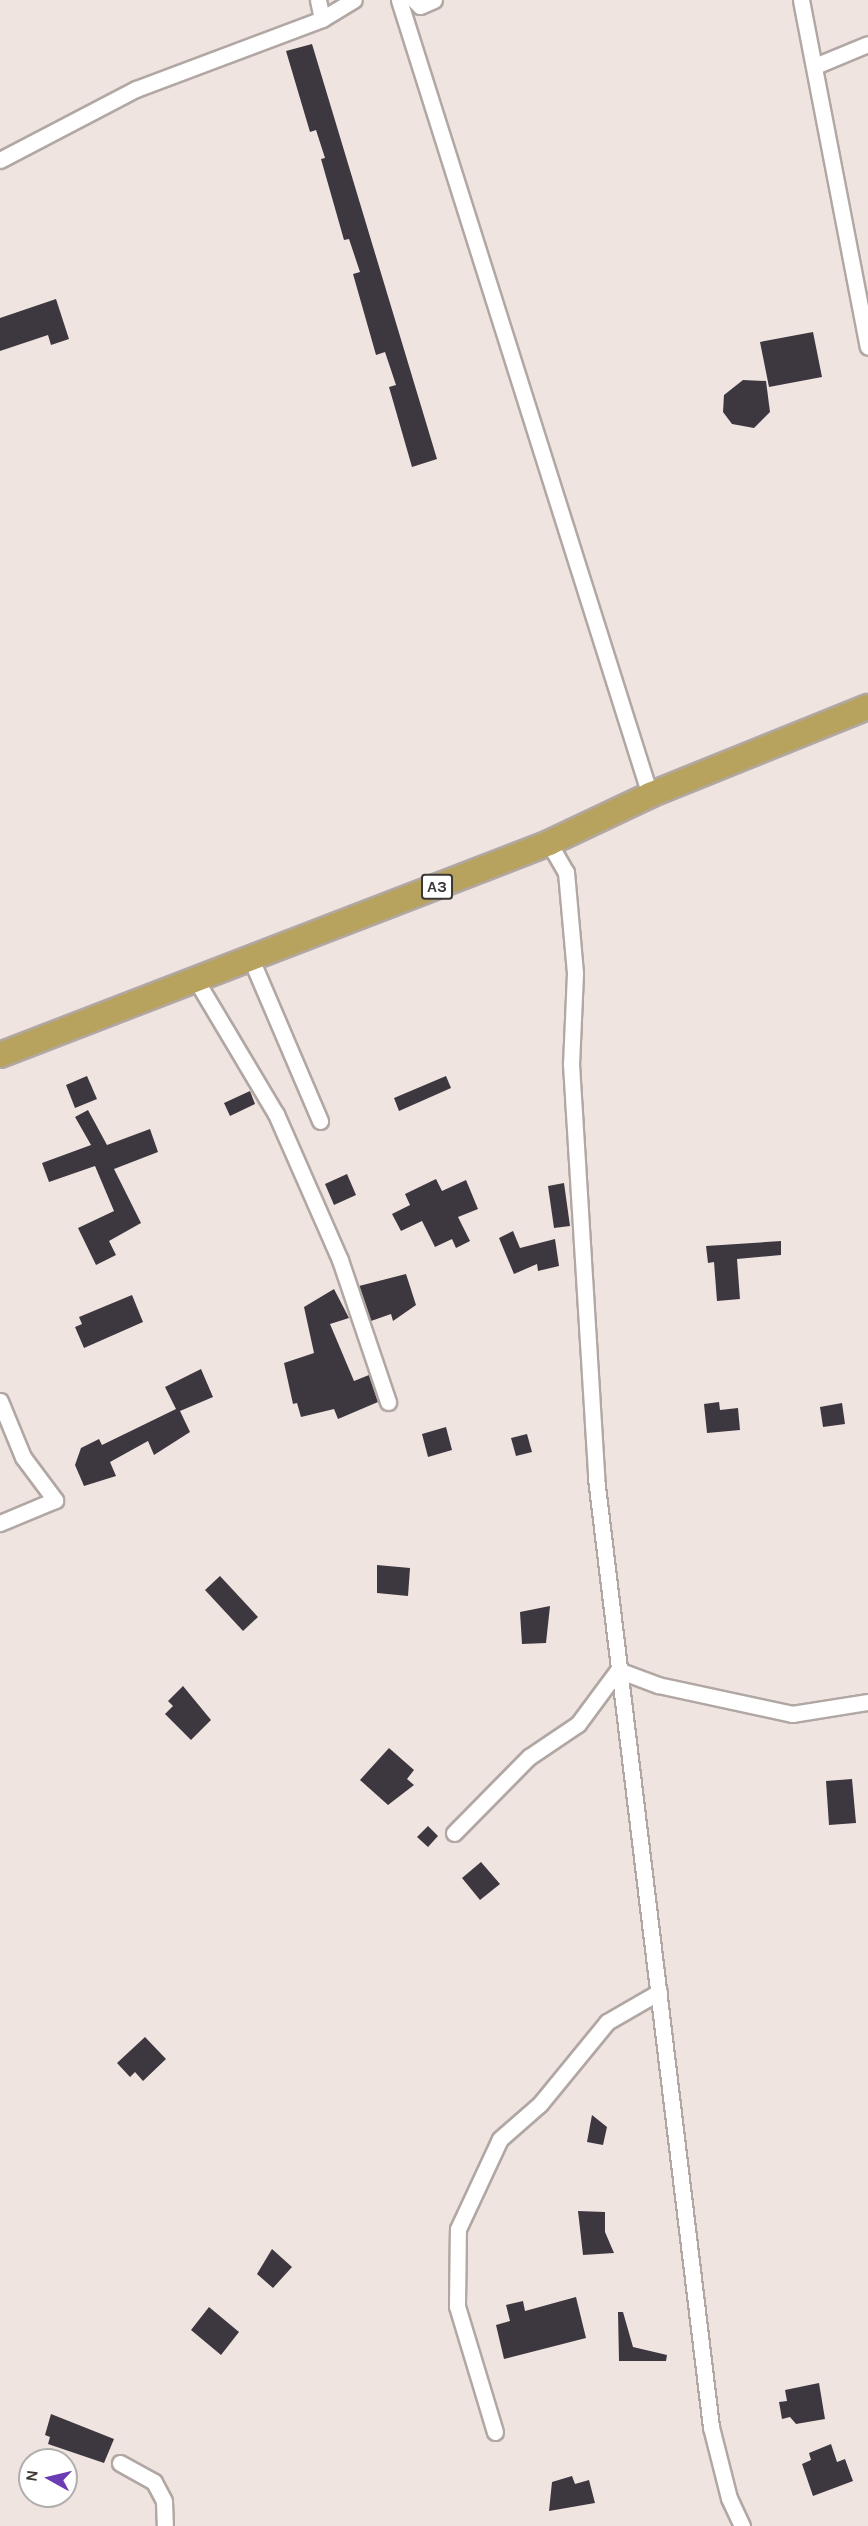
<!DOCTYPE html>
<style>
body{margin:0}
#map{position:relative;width:868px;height:2526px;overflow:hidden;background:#f0e4e0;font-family:Karla,sans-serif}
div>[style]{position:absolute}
.building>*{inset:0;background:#3d3840}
.roads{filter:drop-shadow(2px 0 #b1a7a3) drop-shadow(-2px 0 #b1a7a3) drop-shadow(0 2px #b1a7a3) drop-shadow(0 -2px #b1a7a3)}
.minor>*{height:15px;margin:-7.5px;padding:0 7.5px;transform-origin:7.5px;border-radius:7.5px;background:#fff}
.trunk>*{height:24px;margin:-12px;padding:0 12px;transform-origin:12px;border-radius:12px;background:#b8a35e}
span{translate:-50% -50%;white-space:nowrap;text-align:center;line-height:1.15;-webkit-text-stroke:6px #fff;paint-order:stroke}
.shield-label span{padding:2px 4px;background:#fff;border:2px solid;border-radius:4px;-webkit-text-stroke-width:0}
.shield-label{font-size:16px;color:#3b3735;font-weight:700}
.north{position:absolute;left:18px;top:2448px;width:60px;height:60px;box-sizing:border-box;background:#fff;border:2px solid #b1afae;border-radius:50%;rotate:278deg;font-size:16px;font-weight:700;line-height:24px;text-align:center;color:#3b3735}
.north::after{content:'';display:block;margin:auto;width:21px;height:27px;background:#6b3cb3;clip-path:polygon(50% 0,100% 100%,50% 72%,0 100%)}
</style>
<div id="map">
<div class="building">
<div style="clip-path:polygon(312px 44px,437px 459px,412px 467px,389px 387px,396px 385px,385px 352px,376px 355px,353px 274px,360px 272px,349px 239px,344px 240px,321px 159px,325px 158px,316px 130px,310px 132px,286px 51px)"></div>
<div style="clip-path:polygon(56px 299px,69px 339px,51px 345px,48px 335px,0 351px,0 318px)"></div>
<div style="clip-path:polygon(813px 332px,822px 377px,769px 387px,760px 342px)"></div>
<div style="clip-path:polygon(743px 380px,766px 381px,770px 412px,754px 428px,732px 424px,723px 412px,724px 395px)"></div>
<div style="clip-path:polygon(87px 1076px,97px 1099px,75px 1108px,66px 1085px)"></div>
<div style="clip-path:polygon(446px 1076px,451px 1088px,399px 1111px,394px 1098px)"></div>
<div style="clip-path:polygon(250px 1091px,255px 1104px,230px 1116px,224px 1103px)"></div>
<div style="clip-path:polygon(88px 1110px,107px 1145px,150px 1129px,158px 1152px,114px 1169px,141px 1223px,109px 1241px,116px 1255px,96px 1265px,78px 1228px,114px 1211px,95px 1166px,49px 1182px,42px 1163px,91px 1145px,75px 1117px)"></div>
<div style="clip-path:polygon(347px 1174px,356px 1195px,334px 1205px,325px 1184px)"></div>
<div style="clip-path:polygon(436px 1179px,442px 1191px,466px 1180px,478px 1209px,458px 1217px,470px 1241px,456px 1248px,452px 1239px,435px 1247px,422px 1221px,401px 1231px,392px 1214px,410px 1205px,405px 1194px)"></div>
<div style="clip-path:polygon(564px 1183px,570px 1226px,554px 1228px,548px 1186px)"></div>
<div style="clip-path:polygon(513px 1231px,520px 1248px,555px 1239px,559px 1266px,538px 1271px,537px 1264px,514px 1274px,499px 1238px)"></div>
<div style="clip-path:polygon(781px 1241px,781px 1255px,737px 1259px,740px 1299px,717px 1301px,714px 1262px,708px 1263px,706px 1246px)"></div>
<div style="clip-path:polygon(406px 1274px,416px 1305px,393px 1321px,391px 1314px,371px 1321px,359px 1286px)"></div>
<div style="clip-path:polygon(334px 1289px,349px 1318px,330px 1324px,354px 1381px,369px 1375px,378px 1402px,338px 1419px,334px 1409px,301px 1417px,297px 1403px,293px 1404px,284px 1363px,314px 1353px,304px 1307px)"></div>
<div style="clip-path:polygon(132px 1295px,143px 1322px,84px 1348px,75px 1327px,82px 1324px,79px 1317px)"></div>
<div style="clip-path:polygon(201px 1369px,213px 1397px,180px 1411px,190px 1432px,154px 1455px,148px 1441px,110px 1462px,116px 1476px,84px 1486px,75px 1465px,81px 1448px,99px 1439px,102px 1445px,176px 1409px,165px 1387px)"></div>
<div style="clip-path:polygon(719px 1402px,720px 1410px,738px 1408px,740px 1430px,707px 1433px,704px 1404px)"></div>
<div style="clip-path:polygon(842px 1403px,845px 1424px,823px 1427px,820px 1407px)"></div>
<div style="clip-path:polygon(446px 1427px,452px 1450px,428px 1457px,422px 1434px)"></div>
<div style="clip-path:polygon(527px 1434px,532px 1452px,516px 1456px,511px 1438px)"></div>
<div style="clip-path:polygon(377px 1565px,410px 1568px,408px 1596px,377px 1593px)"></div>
<div style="clip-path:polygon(220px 1576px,258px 1617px,243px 1631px,205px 1590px)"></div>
<div style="clip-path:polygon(550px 1606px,546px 1643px,522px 1644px,520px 1612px)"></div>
<div style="clip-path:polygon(183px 1686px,211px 1720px,191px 1740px,165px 1714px,173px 1706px,168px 1701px)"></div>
<div style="clip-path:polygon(389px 1748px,414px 1770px,407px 1779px,414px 1785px,388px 1805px,360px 1780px)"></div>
<div style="clip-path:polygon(852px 1779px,856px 1823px,829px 1825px,826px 1781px)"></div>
<div style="clip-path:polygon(428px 1826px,438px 1836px,428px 1847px,417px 1837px)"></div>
<div style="clip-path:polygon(481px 1862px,500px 1884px,480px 1900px,462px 1878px)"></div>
<div style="clip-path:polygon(145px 2037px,166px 2059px,143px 2081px,135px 2072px,130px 2077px,117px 2063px)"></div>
<div style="clip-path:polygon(592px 2115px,607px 2127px,603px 2145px,587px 2142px)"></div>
<div style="clip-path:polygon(578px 2211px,605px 2212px,605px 2232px,614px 2253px,583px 2255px)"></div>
<div style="clip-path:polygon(272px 2249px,292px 2267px,273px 2288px,257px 2274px)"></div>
<div style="clip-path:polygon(576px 2297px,586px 2338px,504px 2359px,496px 2325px,510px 2321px,506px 2305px,523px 2301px,525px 2311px)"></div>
<div style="clip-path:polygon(209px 2307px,239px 2332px,221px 2355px,191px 2330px)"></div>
<div style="clip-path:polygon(618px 2312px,623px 2312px,633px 2347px,667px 2355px,666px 2361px,619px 2361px)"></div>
<div style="clip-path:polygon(819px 2383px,825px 2419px,796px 2424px,790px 2417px,782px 2419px,779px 2402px,787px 2401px,785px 2390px)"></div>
<div style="clip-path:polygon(51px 2414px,114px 2439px,104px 2463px,48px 2444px,50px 2437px,45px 2435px)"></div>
<div style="clip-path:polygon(831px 2444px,837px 2462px,845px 2459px,853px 2481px,813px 2496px,802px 2464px,811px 2460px,809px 2453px)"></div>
<div style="clip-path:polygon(572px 2476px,575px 2484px,589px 2480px,595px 2503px,549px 2511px,552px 2482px)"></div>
</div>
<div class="roads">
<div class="minor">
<div style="left:318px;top:0;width:19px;rotate:78deg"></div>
<div style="left:399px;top:0;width:834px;rotate:72.48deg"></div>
<div style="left:414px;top:0;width:8px;rotate:45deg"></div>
<div style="left:420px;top:6px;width:15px;rotate:-23deg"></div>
<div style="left:801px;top:0;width:353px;rotate:79.1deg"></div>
<div style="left:815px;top:66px;width:57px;rotate:-22.5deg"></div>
<div style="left:0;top:160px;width:153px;rotate:-27.6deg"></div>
<div style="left:136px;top:89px;width:199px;rotate:-20.6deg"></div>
<div style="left:322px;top:19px;width:37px;rotate:-31deg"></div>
<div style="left:549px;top:843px;width:34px;rotate:60deg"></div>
<div style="left:566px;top:872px;width:101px;rotate:84.9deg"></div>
<div style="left:575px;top:973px;width:91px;rotate:92.5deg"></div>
<div style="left:571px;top:1064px;width:415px;rotate:86.5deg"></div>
<div style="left:596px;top:1478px;width:956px;rotate:83.09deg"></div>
<div style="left:711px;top:2427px;width:73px;rotate:75.8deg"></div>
<div style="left:729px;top:2498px;width:31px;rotate:65deg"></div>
<div style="left:251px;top:959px;width:176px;rotate:66.9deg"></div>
<div style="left:196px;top:980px;width:156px;rotate:59.2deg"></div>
<div style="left:276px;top:1114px;width:159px;rotate:66.3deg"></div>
<div style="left:340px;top:1260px;width:150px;rotate:71.3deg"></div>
<div style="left:0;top:1401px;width:61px;rotate:67.7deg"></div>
<div style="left:23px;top:1457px;width:54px;rotate:53.3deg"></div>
<div style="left:55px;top:1500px;width:60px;rotate:157.3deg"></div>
<div style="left:454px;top:1833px;width:107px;rotate:-45.4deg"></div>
<div style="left:529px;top:1757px;width:59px;rotate:-34deg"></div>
<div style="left:578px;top:1724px;width:67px;rotate:-53.5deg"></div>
<div style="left:618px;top:1670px;width:43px;rotate:20.6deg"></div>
<div style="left:658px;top:1685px;width:137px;rotate:12.2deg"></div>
<div style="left:792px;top:1714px;width:77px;rotate:-9deg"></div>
<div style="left:495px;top:2432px;width:132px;rotate:-106.8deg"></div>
<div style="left:457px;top:2306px;width:77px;rotate:-89.3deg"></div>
<div style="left:458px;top:2229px;width:99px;rotate:-65deg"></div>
<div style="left:500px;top:2139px;width:53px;rotate:-41.2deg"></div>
<div style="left:540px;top:2104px;width:106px;rotate:-50.7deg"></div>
<div style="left:607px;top:2022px;width:60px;rotate:-30deg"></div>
<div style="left:120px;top:2463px;width:39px;rotate:29deg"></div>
<div style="left:154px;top:2482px;width:21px;rotate:62deg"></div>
<div style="left:164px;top:2501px;width:25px;rotate:88deg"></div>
</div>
<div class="trunk">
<div style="left:0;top:1055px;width:589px;rotate:-21.11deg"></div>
<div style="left:549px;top:843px;width:112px;rotate:-25.4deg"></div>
<div style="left:650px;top:795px;width:235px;rotate:-22deg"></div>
</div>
</div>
<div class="shield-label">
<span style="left:437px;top:887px">A3</span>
</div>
<div class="north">N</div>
</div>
